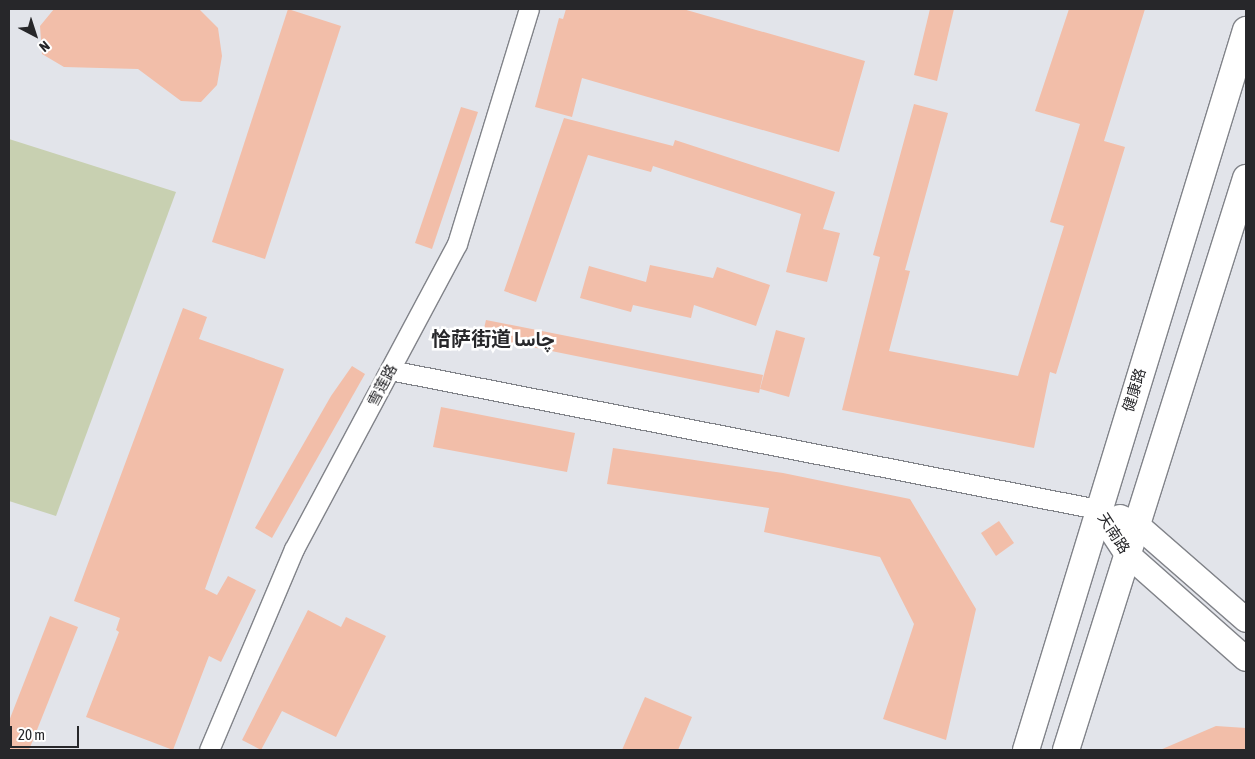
<!DOCTYPE html>
<meta charset="utf-8">
<style>
body{margin:0}
#map{position:relative;width:1255px;height:759px;overflow:hidden;background:#e2e4ea;font-family:"Asap Condensed",Vazirmatn,"Noto Sans SC",sans-serif}
div>[style]{position:absolute}
.green>*{inset:0;background:#c8d0b1}
.building>*{inset:0;background:#f2bea9}
.roads{filter:drop-shadow(1px 0 #818389) drop-shadow(-1px 0 #818389) drop-shadow(0 1px #818389) drop-shadow(0 -1px #818389)}
.minor>*{height:19px;margin:-9.5px;padding:0 9.5px;transform-origin:9.5px;border-radius:9.5px;background:#fff}
.tertiary>*{height:24px;margin:-12px;padding:0 12px;transform-origin:12px;border-radius:12px;background:#fff}
.secondary>*{height:26px;margin:-13px;padding:0 13px;transform-origin:13px;border-radius:13px;background:#fff}
span{translate:-50% -50%;white-space:nowrap;text-align:center;line-height:1.15;-webkit-text-stroke:5px #fff;paint-order:stroke}
.street-label{font-size:15px;color:#27272a}
.district-label{font-size:20px;color:#27272a;font-weight:700}
.frame{position:absolute;inset:0;border:10px solid #27272a;pointer-events:none}
.north{position:absolute;left:10px;top:10px;width:50px;height:50px;-webkit-text-stroke:4px #fff;paint-order:stroke;rotate:140deg;font-size:14px;font-weight:700;line-height:20px;text-align:center;color:#27272a}
.north::after{content:'';display:block;margin:auto;width:18px;height:22px;background:#27272a;clip-path:polygon(50% 0,100% 100%,50% 72%,0 100%)}
.scale{position:absolute;left:10px;top:726px;width:69px;height:22px;box-sizing:border-box;border:2px solid #27272a;border-top:0;padding-left:6px;font-size:15px;line-height:18px;white-space:nowrap;color:#27272a;-webkit-text-stroke:4px #fff;paint-order:stroke}
</style>
<div id="map">
<div class="green">
<div style="clip-path:polygon(9px 139px,176px 192px,56px 516px,9px 501px)"></div>
</div>
<div class="building">
<div style="clip-path:polygon(54px 9px,199px 9px,218px 28px,222px 56px,217px 85px,201px 102px,181px 101px,138px 69px,64px 67px,42px 54px,40px 26px)"></div>
<div style="clip-path:polygon(288px 9px,341px 26px,265px 259px,212px 242px)"></div>
<div style="clip-path:polygon(566px 9px,683px 9px,865px 61px,839px 152px,582px 78px,572px 117px,535px 107px,559px 18px,563px 19px)"></div>
<div style="clip-path:polygon(930px 9px,954px 9px,937px 81px,914px 75px)"></div>
<div style="clip-path:polygon(1069px 9px,1145px 9px,1104px 141px,1125px 147px,1056px 374px,1050px 372px,1034px 448px,842px 410px,880px 257px,873px 255px,914px 104px,948px 113px,905px 270px,910px 271px,889px 351px,1018px 376px,1064px 226px,1050px 222px,1080px 124px,1035px 111px)"></div>
<div style="clip-path:polygon(461px 107px,478px 112px,432px 249px,415px 243px)"></div>
<div style="clip-path:polygon(564px 118px,673px 146px,675px 140px,835px 192px,823px 229px,840px 233px,827px 282px,786px 272px,801px 214px,653px 166px,651px 172px,588px 155px,536px 302px,504px 291px)"></div>
<div style="clip-path:polygon(650px 265px,713px 278px,717px 267px,770px 285px,756px 326px,694px 305px,691px 318px,633px 305px,631px 312px,580px 298px,589px 266px,646px 282px)"></div>
<div style="clip-path:polygon(183px 308px,207px 317px,199px 339px,284px 369px,205px 589px,217px 595px,228px 576px,256px 590px,221px 662px,209px 656px,173px 750px,86px 717px,119px 632px,116px 630px,120px 618px,74px 601px)"></div>
<div style="clip-path:polygon(486px 320px,763px 375px,759px 393px,482px 337px)"></div>
<div style="clip-path:polygon(776px 330px,805px 338px,789px 397px,760px 389px)"></div>
<div style="clip-path:polygon(352px 366px,365px 374px,272px 538px,255px 528px,331px 396px)"></div>
<div style="clip-path:polygon(441px 407px,575px 433px,567px 472px,433px 447px)"></div>
<div style="clip-path:polygon(613px 448px,783px 473px,910px 499px,976px 609px,946px 740px,883px 719px,914px 624px,880px 557px,764px 532px,769px 508px,607px 484px)"></div>
<div style="clip-path:polygon(999px 521px,1014px 543px,996px 556px,981px 533px)"></div>
<div style="clip-path:polygon(308px 610px,341px 627px,346px 617px,386px 636px,336px 737px,282px 711px,261px 750px,242px 740px)"></div>
<div style="clip-path:polygon(50px 616px,78px 627px,29px 750px,9px 750px,9px 721px)"></div>
<div style="clip-path:polygon(645px 697px,692px 717px,678px 750px,622px 750px)"></div>
<div style="clip-path:polygon(1216px 726px,1246px 728px,1246px 750px,1160px 750px)"></div>
</div>
<div class="roads">
<div class="minor">
<div style="left:390px;top:370px;width:721px;rotate:11.12deg"></div>
<div style="left:209px;top:750px;width:218px;rotate:-67.1deg"></div>
<div style="left:294px;top:549px;width:346px;rotate:-61.9deg"></div>
<div style="left:457px;top:244px;width:246px;rotate:-73deg"></div>
</div>
<div class="tertiary">
<div style="left:1097px;top:509px;width:53px;rotate:56.6deg"></div>
<div style="left:1126px;top:553px;width:160px;rotate:41.5deg"></div>
<div style="left:1120px;top:517px;width:17px;rotate:24deg"></div>
<div style="left:1136px;top:524px;width:146px;rotate:41.1deg"></div>
</div>
<div class="secondary">
<div style="left:1026px;top:750px;width:753px;rotate:-73.01deg"></div>
<div style="left:1066px;top:750px;width:600px;rotate:-72.53deg"></div>
</div>
</div>
<div class="street-label">
<span style="left:382px;top:385px;rotate:-62deg">雪莲路</span>
<span style="left:1134px;top:390px;rotate:-73deg">健康路</span>
<span style="left:1114px;top:533px;rotate:57deg">天南路</span>
</div>
<div class="district-label">
<span style="left:493px;top:338px">恰萨街道 چاسا</span>
</div>
<div class="frame"></div>
<div class="north">N</div>
<div class="scale">20 m</div>
</div>
